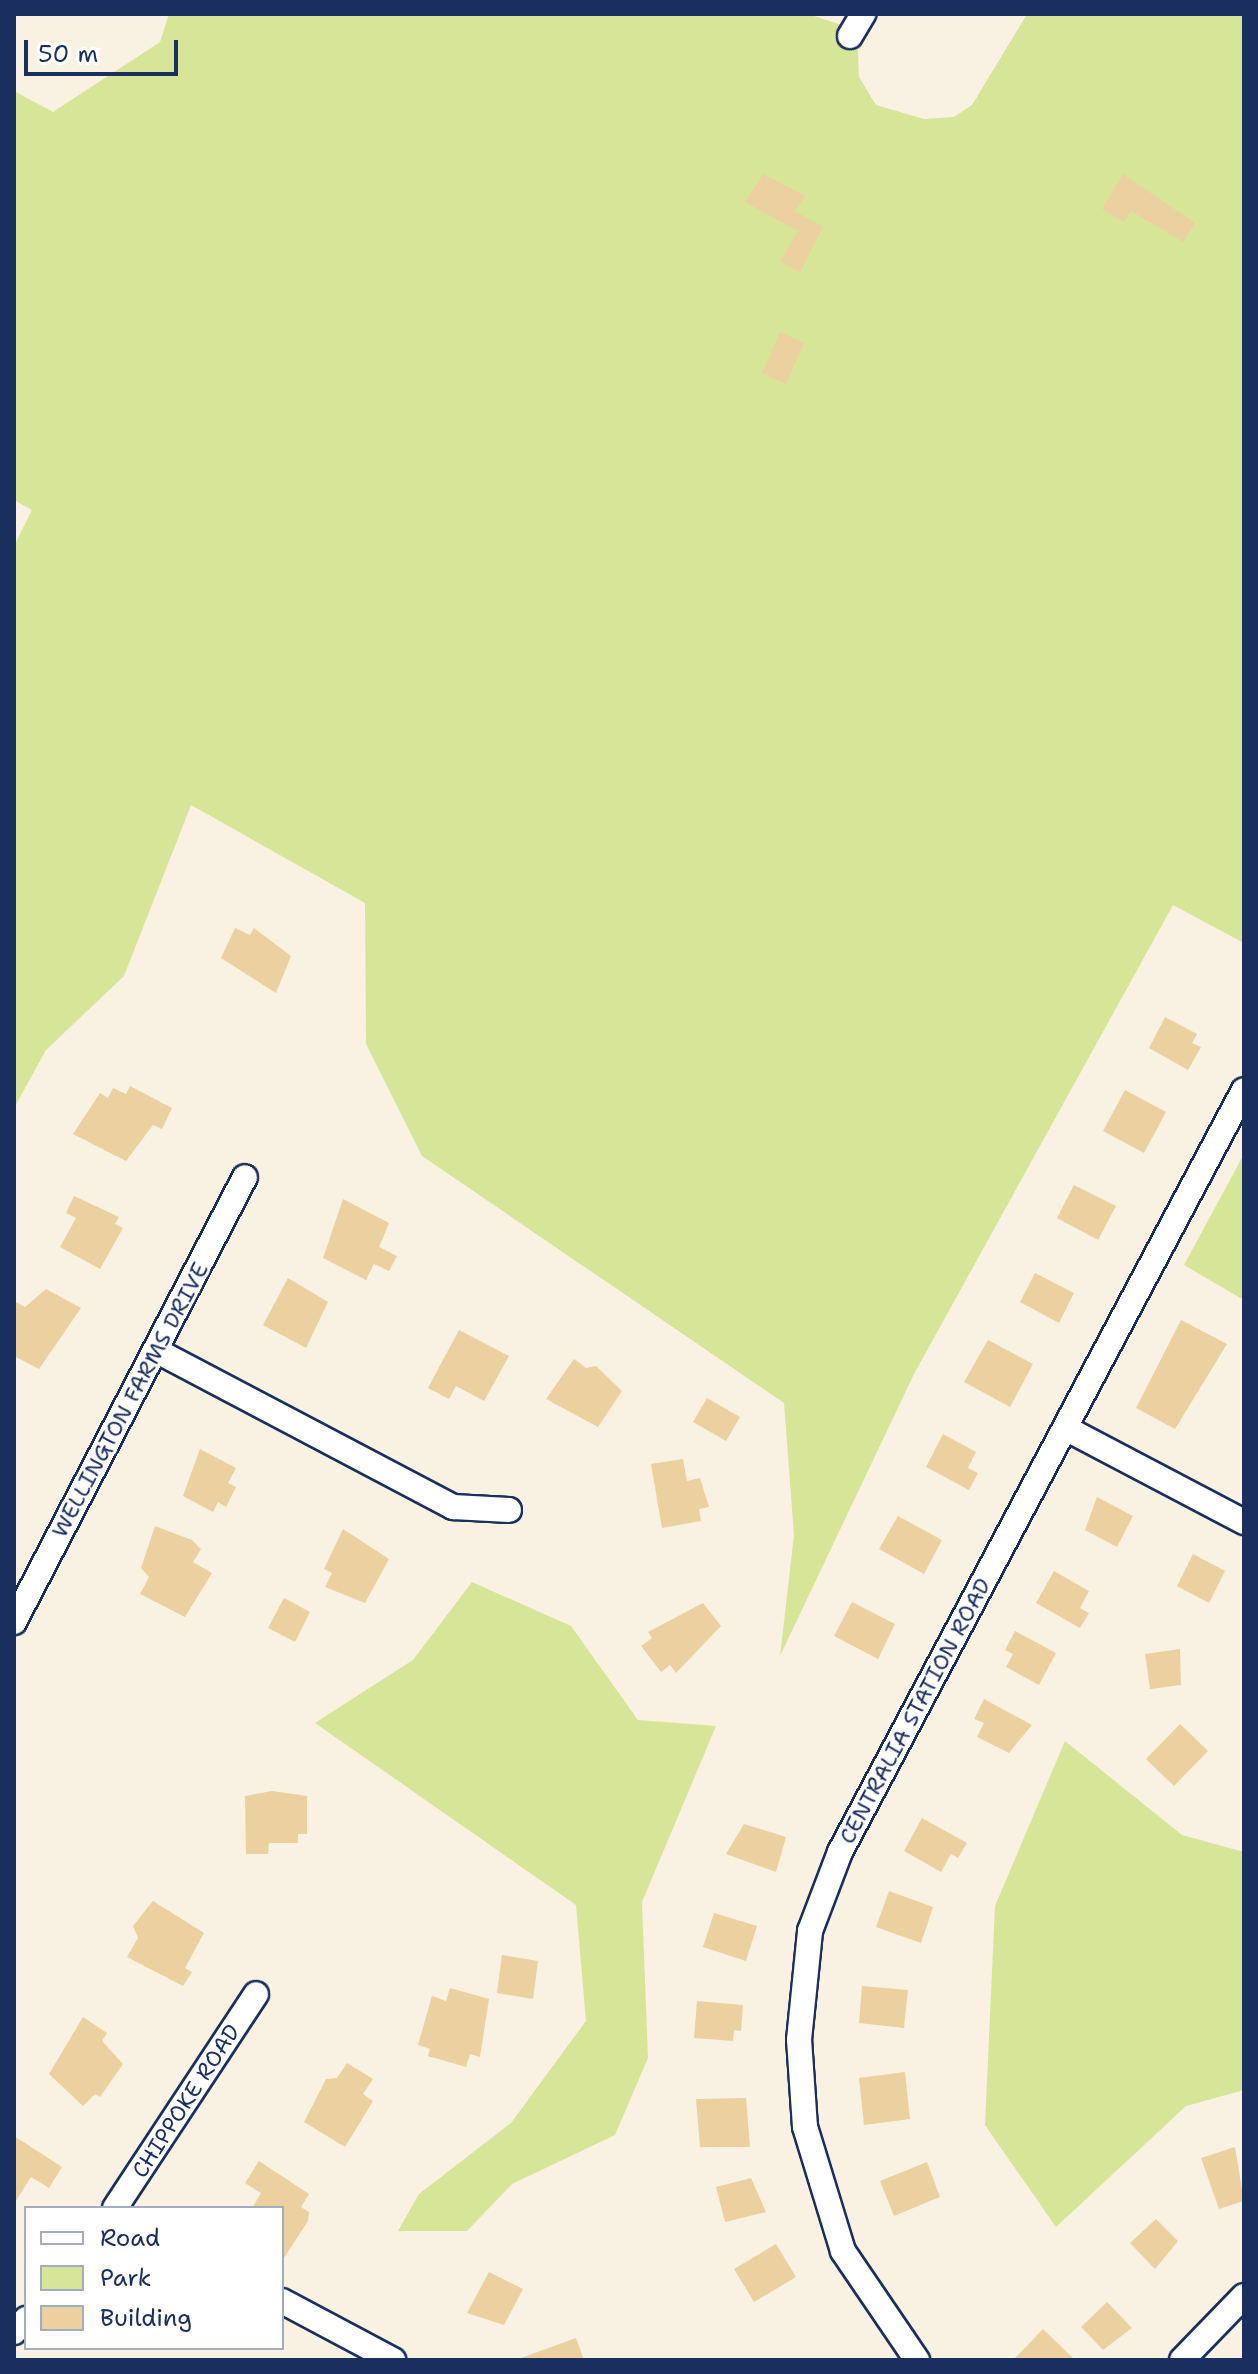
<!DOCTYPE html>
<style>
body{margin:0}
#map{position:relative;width:1258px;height:2374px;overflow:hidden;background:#f9f1e2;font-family:"Shantell Sans",sans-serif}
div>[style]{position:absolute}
.green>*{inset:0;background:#d6e598}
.building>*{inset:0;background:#ebd1a0}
.roads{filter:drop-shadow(2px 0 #1b2f5e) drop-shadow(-2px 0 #1b2f5e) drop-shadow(0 2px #1b2f5e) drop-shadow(0 -2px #1b2f5e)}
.minor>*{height:24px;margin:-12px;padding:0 12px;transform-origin:12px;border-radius:12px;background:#fff}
span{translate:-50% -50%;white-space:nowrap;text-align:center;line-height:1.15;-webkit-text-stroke:6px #fff;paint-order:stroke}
.street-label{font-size:22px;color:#1b2f5e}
.frame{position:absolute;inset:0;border:16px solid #1b2f5e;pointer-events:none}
.legend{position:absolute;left:24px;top:2206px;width:260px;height:144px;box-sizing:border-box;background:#fff;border:2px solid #a4acbf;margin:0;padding:10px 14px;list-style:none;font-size:24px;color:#1b2f5e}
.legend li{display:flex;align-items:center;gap:16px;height:40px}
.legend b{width:40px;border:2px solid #a4acbf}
.scale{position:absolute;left:24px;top:40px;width:154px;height:36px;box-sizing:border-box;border:4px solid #1b2f5e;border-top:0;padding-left:10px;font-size:24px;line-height:28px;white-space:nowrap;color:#1b2f5e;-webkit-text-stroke:6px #fff;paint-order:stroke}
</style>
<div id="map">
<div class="green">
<div style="clip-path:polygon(169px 14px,808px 14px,857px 30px,859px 77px,876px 105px,924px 119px,954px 117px,972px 105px,1027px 14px,1244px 14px,1244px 943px,1173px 905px,914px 1374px,780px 1656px,794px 1535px,784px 1403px,422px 1156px,366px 1044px,365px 903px,191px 805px,124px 976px,46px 1050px,14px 1108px,14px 546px,32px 510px,14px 500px,14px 91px,53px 112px,160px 42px)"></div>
<div style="clip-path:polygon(1244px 1154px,1244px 1300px,1184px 1265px)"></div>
<div style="clip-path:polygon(472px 1582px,571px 1626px,638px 1720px,716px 1726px,642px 1902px,648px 2058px,615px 2135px,512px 2184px,467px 2231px,398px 2231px,419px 2194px,511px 2123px,586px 2021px,576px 1905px,315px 1723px,413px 1660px)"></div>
<div style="clip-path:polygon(1065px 1741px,1182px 1835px,1244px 1852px,1244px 2090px,1186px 2106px,1056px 2227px,985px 2125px,995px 1906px)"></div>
</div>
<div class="building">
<div style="clip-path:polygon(763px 174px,805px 196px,795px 211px,823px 227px,800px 273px,780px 261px,798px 231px,745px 202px)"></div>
<div style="clip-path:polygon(1123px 174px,1195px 223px,1183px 242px,1131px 211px,1124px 222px,1102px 209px)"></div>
<div style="clip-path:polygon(780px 332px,804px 343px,786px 384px,762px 373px)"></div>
<div style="clip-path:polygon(235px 928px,250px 935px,254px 928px,291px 956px,276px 993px,221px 958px)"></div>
<div style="clip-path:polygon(1165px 1017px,1197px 1034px,1192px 1043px,1201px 1047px,1188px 1070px,1149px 1048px)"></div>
<div style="clip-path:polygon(130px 1086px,172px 1108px,162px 1129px,153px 1125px,126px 1161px,73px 1134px,100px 1093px,108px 1098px,113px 1088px,126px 1094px)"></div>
<div style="clip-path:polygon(1125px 1090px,1166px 1112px,1144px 1153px,1103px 1131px)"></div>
<div style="clip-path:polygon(1074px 1185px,1116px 1206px,1098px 1240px,1057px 1218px)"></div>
<div style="clip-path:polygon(74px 1196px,119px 1217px,115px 1224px,123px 1228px,100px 1269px,60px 1247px,76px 1218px,66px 1213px)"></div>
<div style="clip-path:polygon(343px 1199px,389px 1223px,379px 1247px,397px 1256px,389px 1271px,374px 1264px,366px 1280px,323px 1258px)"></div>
<div style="clip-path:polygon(1035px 1273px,1074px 1293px,1059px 1323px,1020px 1302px)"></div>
<div style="clip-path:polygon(288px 1278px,328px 1302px,306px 1348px,263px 1325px)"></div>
<div style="clip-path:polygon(46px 1289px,81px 1308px,39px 1369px,14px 1356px,14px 1301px,25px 1307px)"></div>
<div style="clip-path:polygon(1181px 1320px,1227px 1344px,1175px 1429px,1136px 1408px)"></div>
<div style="clip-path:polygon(459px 1330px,509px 1356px,484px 1401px,456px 1386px,449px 1399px,428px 1388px)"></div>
<div style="clip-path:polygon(988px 1340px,1033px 1364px,1010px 1407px,964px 1382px)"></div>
<div style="clip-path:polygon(574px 1359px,586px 1368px,596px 1366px,622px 1391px,598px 1427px,546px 1399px)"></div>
<div style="clip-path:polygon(707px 1398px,740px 1417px,726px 1441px,693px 1422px)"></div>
<div style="clip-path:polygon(943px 1434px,976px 1452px,968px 1468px,978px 1473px,969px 1490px,926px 1467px)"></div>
<div style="clip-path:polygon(200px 1449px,236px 1468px,228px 1483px,236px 1487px,226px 1507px,218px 1502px,213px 1512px,183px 1496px)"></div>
<div style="clip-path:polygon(683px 1459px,687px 1481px,700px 1478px,709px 1507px,699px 1509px,701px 1521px,662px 1528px,651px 1464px)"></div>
<div style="clip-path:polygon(1097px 1497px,1133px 1516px,1117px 1547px,1085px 1530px)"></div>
<div style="clip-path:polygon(898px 1516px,942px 1540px,924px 1574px,879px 1549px)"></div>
<div style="clip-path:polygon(155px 1526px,192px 1540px,201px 1549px,193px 1562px,212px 1573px,185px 1617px,140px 1594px,149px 1577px,141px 1568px)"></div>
<div style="clip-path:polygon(343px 1529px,389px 1559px,365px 1603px,325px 1587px,332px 1573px,324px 1569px)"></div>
<div style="clip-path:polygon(1193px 1554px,1225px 1571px,1209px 1603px,1177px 1586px)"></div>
<div style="clip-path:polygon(1054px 1571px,1089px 1591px,1080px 1608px,1089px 1613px,1080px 1628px,1036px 1603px)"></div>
<div style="clip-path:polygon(284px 1598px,310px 1612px,295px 1642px,268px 1628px)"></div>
<div style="clip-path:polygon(852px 1602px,895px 1624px,878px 1659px,834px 1636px)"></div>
<div style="clip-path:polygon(703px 1603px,721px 1626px,676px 1673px,670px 1665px,661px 1672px,641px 1646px,652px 1638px,648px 1632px)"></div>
<div style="clip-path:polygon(1015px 1631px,1056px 1653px,1039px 1685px,1006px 1667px,1013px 1654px,1005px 1650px)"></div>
<div style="clip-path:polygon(1180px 1649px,1181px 1685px,1150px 1689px,1145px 1654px)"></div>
<div style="clip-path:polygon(984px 1699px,1032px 1725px,1009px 1753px,977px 1737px,984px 1723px,974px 1719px)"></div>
<div style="clip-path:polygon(1180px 1724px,1208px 1751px,1174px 1786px,1146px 1759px)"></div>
<div style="clip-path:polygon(272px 1791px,307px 1796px,307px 1834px,298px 1834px,298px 1843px,269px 1843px,268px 1854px,246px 1854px,245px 1796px)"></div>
<div style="clip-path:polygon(922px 1818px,967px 1843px,958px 1858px,951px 1854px,941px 1872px,904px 1851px)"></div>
<div style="clip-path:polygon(744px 1824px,786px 1837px,776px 1872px,726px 1854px)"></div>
<div style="clip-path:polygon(889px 1891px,933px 1907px,921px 1943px,876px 1927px)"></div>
<div style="clip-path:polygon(153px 1901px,204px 1933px,185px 1968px,192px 1972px,183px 1986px,127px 1957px,138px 1938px,133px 1926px)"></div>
<div style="clip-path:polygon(714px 1913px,757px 1926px,746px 1961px,703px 1947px)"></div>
<div style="clip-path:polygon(502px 1955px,538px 1961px,533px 1999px,497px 1993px)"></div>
<div style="clip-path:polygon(862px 1986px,908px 1990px,904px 2028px,859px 2023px)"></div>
<div style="clip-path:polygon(450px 1988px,489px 1999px,480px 2057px,470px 2054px,466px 2067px,428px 2056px,430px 2049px,418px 2045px,432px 1996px,446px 2001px)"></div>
<div style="clip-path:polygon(697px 2001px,743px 2005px,741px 2031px,734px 2030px,733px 2041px,694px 2038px)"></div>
<div style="clip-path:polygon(83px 2017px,107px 2033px,102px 2041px,123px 2064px,100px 2097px,95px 2094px,83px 2106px,49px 2074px)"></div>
<div style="clip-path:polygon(347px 2063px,373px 2079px,363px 2094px,373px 2101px,345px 2147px,304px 2122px,326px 2079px,337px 2078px)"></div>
<div style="clip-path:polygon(905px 2072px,910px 2119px,864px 2125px,859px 2078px)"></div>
<div style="clip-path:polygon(746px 2098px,750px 2147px,700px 2147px,696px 2099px)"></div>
<div style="clip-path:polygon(14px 2136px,62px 2167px,49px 2188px,31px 2177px,14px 2204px)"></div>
<div style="clip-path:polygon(1235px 2147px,1244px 2201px,1219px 2209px,1201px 2158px)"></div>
<div style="clip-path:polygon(259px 2161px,309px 2194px,301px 2207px,309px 2212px,308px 2221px,282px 2261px,282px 2208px,252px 2208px,261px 2193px,245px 2183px)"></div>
<div style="clip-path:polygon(927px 2162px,940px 2197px,894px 2216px,880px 2181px)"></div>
<div style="clip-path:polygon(751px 2178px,766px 2212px,725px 2222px,716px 2187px)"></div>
<div style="clip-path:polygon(1156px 2219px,1178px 2241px,1155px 2269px,1130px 2243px)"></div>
<div style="clip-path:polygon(776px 2244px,796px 2277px,754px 2302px,734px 2269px)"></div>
<div style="clip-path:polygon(489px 2272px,523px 2289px,504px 2325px,467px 2313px)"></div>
<div style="clip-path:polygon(1107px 2302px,1132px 2328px,1103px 2350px,1081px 2327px)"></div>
<div style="clip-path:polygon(1043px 2329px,1075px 2360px,1013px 2360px)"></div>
<div style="clip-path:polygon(576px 2338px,584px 2360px,521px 2360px,521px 2358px)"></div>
</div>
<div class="roads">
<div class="minor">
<div style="left:850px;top:36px;width:26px;rotate:-59deg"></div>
<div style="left:157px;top:1351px;width:335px;rotate:27.8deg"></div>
<div style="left:453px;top:1507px;width:56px;rotate:3.1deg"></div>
<div style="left:1067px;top:1429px;width:200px;rotate:27.7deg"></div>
<div style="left:14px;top:1622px;width:501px;rotate:-62.57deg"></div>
<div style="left:115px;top:2208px;width:256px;rotate:-56.6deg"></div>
<div style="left:282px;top:2301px;width:126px;rotate:28deg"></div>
<div style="left:14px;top:2332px;width:18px;rotate:-47deg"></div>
<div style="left:917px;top:2360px;width:132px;rotate:-124.2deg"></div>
<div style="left:843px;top:2251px;width:130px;rotate:-107deg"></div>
<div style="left:805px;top:2127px;width:87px;rotate:-93.9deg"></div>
<div style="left:799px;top:2040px;width:110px;rotate:-84.2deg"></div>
<div style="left:810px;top:1931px;width:85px;rotate:-69.2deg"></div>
<div style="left:840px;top:1852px;width:862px;rotate:-62.07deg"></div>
<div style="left:1182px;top:2360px;width:89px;rotate:-45.9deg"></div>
</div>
</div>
<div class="street-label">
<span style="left:130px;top:1400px;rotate:-62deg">WELLINGTON FARMS DRIVE</span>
<span style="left:915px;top:1711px;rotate:-62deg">CENTRALIA STATION ROAD</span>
<span style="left:186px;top:2101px;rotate:-57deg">CHIPPOKE ROAD</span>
</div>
<div class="frame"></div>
<ul class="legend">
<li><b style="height:10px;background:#fff"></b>Road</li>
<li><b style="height:22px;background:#d6e598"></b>Park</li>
<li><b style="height:22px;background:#ebd1a0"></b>Building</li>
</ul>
<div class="scale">50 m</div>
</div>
